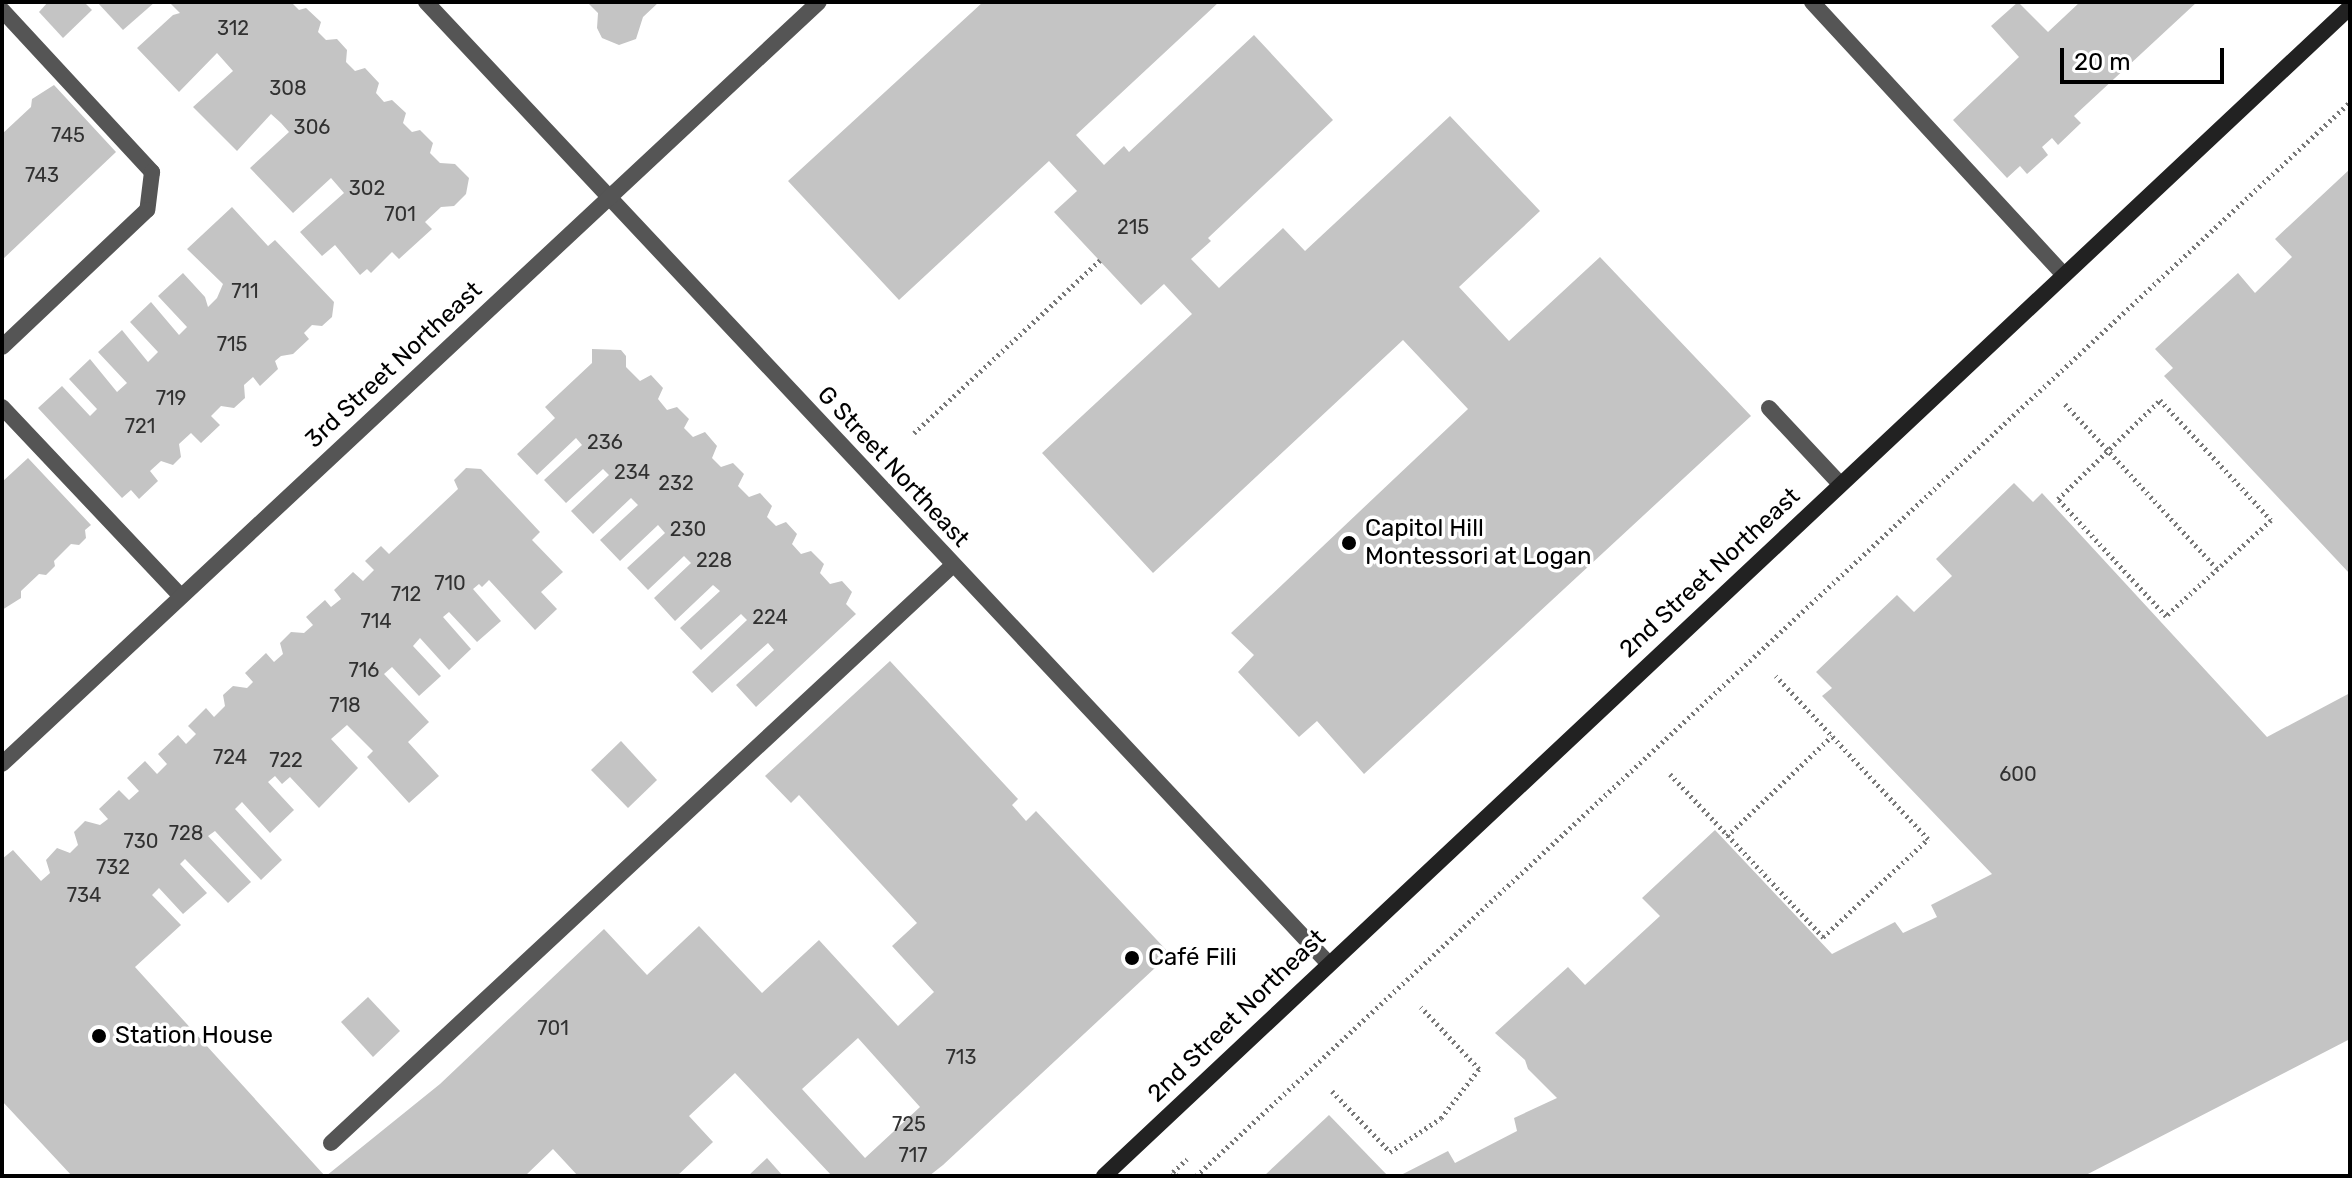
<!DOCTYPE html>
<meta charset="utf-8">
<style>
body{margin:0}
#map{position:relative;width:2352px;height:1178px;overflow:hidden;background:#fff;font-family:Rubik,sans-serif}
div>[style]{position:absolute}
.building>*{inset:0;background:#c4c4c4}
.path>*{height:5px;margin-top:-2.5px;transform-origin:0;background:repeating-linear-gradient(90deg,#777 0 2px,transparent 0 6px)}
.lane>*{height:16px;margin:-8px;padding:0 8px;transform-origin:8px;border-radius:8px;background:#555}
.street>*{height:16px;margin:-8px;padding:0 8px;transform-origin:8px;border-radius:8px;background:#555}
.secondary>*{height:16px;margin:-8px;padding:0 8px;transform-origin:8px;border-radius:8px;background:#222}
.dots>*{width:22px;height:22px;translate:-50% -50%;box-sizing:border-box;border:4px solid #fff;border-radius:50%}
span{translate:-50% -50%;white-space:nowrap;text-align:center;line-height:1.15;-webkit-text-stroke:7px #fff;paint-order:stroke}
.number-label{font-size:20px;color:#313131}
.number-label span{-webkit-text-stroke-width:0}
.street-label{font-size:24px;color:#000}
.poi-label{font-size:24px;color:#000}
.left{translate:0 -50%;text-align:left}
.frame{position:absolute;inset:0;border:4px solid #000;pointer-events:none}
.scale{position:absolute;left:2060px;top:48px;width:164px;height:36px;box-sizing:border-box;border:4px solid #000;border-top:0;padding-left:10px;font-size:24px;line-height:28px;white-space:nowrap;color:#000;-webkit-text-stroke:6px #fff;paint-order:stroke}
</style>
<div id="map">
<div class="building">
<div style="clip-path:polygon(48px 2px,84px 2px,92px 10px,63px 38px,39px 12px)"></div>
<div style="clip-path:polygon(97px 2px,155px 2px,123px 30px)"></div>
<div style="clip-path:polygon(169px 2px,291px 2px,299px 10px,306px 8px,321px 22px,318px 32px,326px 40px,337px 39px,347px 50px,346px 62px,355px 71px,365px 68px,379px 83px,376px 93px,384px 102px,392px 100px,406px 113px,403px 123px,412px 132px,420px 130px,433px 143px,430px 153px,440px 163px,455px 164px,469px 178px,466px 194px,454px 206px,441px 207px,425px 222px,432px 229px,399px 259px,392px 252px,371px 273px,367px 269px,360px 275px,335px 245px,322px 256px,300px 232px,344px 193px,331px 178px,293px 213px,250px 168px,289px 132px,281px 123px,271px 114px,237px 151px,193px 107px,233px 71px,217px 53px,179px 92px,137px 48px,173px 15px,180px 13px)"></div>
<div style="clip-path:polygon(587px 2px,659px 2px,643px 17px,636px 39px,619px 45px,602px 38px,597px 28px,598px 13px)"></div>
<div style="clip-path:polygon(983px 2px,1219px 2px,1076px 135px,1104px 165px,1124px 146px,1129px 152px,1254px 35px,1333px 120px,1208px 238px,1211px 241px,1191px 259px,1219px 288px,1283px 228px,1305px 251px,1450px 116px,1540px 211px,1459px 287px,1509px 341px,1600px 257px,1751px 416px,1364px 774px,1317px 721px,1299px 737px,1238px 672px,1254px 655px,1231px 633px,1468px 409px,1403px 340px,1153px 573px,1042px 453px,1192px 314px,1164px 284px,1141px 305px,1054px 212px,1077px 191px,1049px 161px,899px 300px,788px 181px)"></div>
<div style="clip-path:polygon(2018px 2px,2048px 32px,2080px 2px,2197px 2px,2074px 116px,2081px 123px,2058px 145px,2052px 138px,2042px 147px,2048px 155px,2027px 174px,2020px 166px,2007px 178px,1953px 120px,2019px 57px,1991px 26px)"></div>
<div style="clip-path:polygon(54px 85px,116px 152px,2px 260px,2px 134px,31px 107px,32px 99px)"></div>
<div style="clip-path:polygon(2350px 169px,2350px 574px,2164px 376px,2173px 368px,2155px 349px,2238px 273px,2255px 293px,2292px 257px,2275px 239px)"></div>
<div style="clip-path:polygon(232px 207px,268px 246px,275px 240px,334px 302px,332px 317px,322px 326px,312px 325px,304px 333px,309px 339px,293px 354px,281px 356px,275px 361px,278px 369px,260px 386px,253px 377px,244px 385px,245px 398px,234px 408px,221px 406px,211px 416px,220px 425px,201px 443px,191px 433px,179px 444px,181px 457px,173px 465px,161px 461px,150px 471px,158px 481px,139px 499px,131px 490px,122px 498px,38px 408px,62px 386px,90px 416px,97px 409px,69px 379px,90px 359px,117px 392px,127px 383px,98px 352px,122px 330px,148px 362px,158px 352px,130px 322px,151px 302px,179px 335px,187px 327px,158px 296px,183px 273px,205px 297px,208px 307px,217px 298px,223px 284px,187px 249px)"></div>
<div style="clip-path:polygon(592px 349px,621px 350px,626px 356px,626px 367px,640px 381px,651px 375px,663px 388px,658px 399px,667px 410px,677px 407px,689px 419px,684px 428px,693px 437px,705px 432px,717px 446px,712px 458px,721px 467px,733px 463px,744px 474px,738px 486px,749px 497px,760px 493px,772px 506px,767px 517px,776px 526px,786px 522px,797px 534px,792px 544px,801px 554px,811px 551px,824px 564px,820px 573px,830px 584px,842px 581px,852px 592px,846px 604px,856px 614px,756px 707px,736px 685px,774px 650px,768px 643px,712px 693px,692px 672px,747px 620px,741px 614px,701px 650px,680px 628px,720px 591px,713px 585px,675px 621px,654px 598px,691px 563px,684px 556px,648px 590px,627px 568px,665px 533px,658px 525px,620px 561px,600px 540px,638px 505px,631px 498px,593px 534px,571px 511px,609px 475px,603px 469px,566px 503px,544px 480px,582px 445px,576px 438px,537px 475px,517px 454px,555px 418px,545px 407px,592px 363px)"></div>
<div style="clip-path:polygon(28px 458px,91px 525px,85px 530px,86px 538px,79px 545px,71px 544px,54px 561px,55px 566px,46px 575px,39px 574px,21px 591px,21px 598px,2px 610px,2px 482px)"></div>
<div style="clip-path:polygon(466px 468px,481px 469px,540px 532px,532px 540px,563px 572px,541px 592px,557px 609px,535px 630px,489px 580px,482px 587px,479px 584px,473px 589px,501px 621px,477px 642px,449px 612px,443px 617px,471px 649px,449px 670px,420px 638px,413px 646px,441px 676px,419px 696px,392px 667px,384px 674px,429px 722px,408px 742px,439px 776px,409px 803px,367px 757px,373px 751px,347px 725px,331px 739px,358px 768px,319px 808px,290px 777px,282px 784px,275px 776px,268px 782px,294px 810px,270px 833px,242px 802px,235px 809px,282px 860px,261px 880px,215px 831px,208px 836px,251px 882px,228px 903px,185px 859px,180px 864px,207px 893px,183px 914px,159px 888px,152px 895px,181px 925px,135px 967px,325px 1176px,72px 1176px,2px 1101px,2px 859px,13px 850px,41px 881px,50px 873px,46px 860px,57px 848px,70px 853px,78px 845px,74px 832px,85px 821px,100px 825px,108px 819px,99px 809px,119px 790px,129px 800px,139px 791px,127px 778px,145px 761px,157px 774px,167px 764px,158px 754px,178px 735px,186px 744px,196px 734px,188px 726px,206px 708px,214px 717px,225px 706px,223px 695px,233px 686px,247px 688px,253px 682px,245px 673px,266px 653px,274px 662px,283px 654px,280px 643px,291px 632px,304px 633px,313px 625px,306px 617px,325px 600px,331px 607px,341px 599px,334px 590px,353px 572px,363px 581px,374px 570px,365px 561px,381px 546px,389px 554px,458px 489px,454px 480px)"></div>
<div style="clip-path:polygon(2014px 483px,2033px 502px,2042px 493px,2267px 737px,2350px 693px,2350px 1039px,2084px 1176px,1399px 1176px,1448px 1151px,1455px 1163px,1517px 1131px,1514px 1118px,1557px 1098px,1528px 1069px,1525px 1060px,1495px 1033px,1568px 967px,1585px 985px,1660px 916px,1642px 898px,1715px 830px,1832px 954px,1895px 922px,1903px 933px,1937px 917px,1931px 905px,1992px 874px,1822px 696px,1832px 688px,1816px 672px,1897px 595px,1914px 612px,1952px 576px,1936px 559px)"></div>
<div style="clip-path:polygon(evenodd,890px 661px,1018px 799px,1012px 805px,1026px 821px,1036px 811px,1170px 954px,943px 1165px,929px 1176px,832px 1176px,735px 1073px,689px 1116px,713px 1142px,677px 1176px,578px 1176px,553px 1149px,525px 1176px,326px 1176px,440px 1084px,604px 929px,647px 975px,699px 926px,762px 993px,819px 940px,898px 1026px,934px 992px,892px 946px,917px 923px,799px 795px,791px 803px,765px 776px,890px 661px,858px 1038px,920px 1107px,865px 1158px,802px 1089px,858px 1038px)"></div>
<div style="clip-path:polygon(621px 741px,657px 780px,628px 808px,591px 770px)"></div>
<div style="clip-path:polygon(368px 997px,400px 1031px,373px 1057px,341px 1022px)"></div>
<div style="clip-path:polygon(1329px 1115px,1388px 1176px,1264px 1176px)"></div>
<div style="clip-path:polygon(767px 1158px,783px 1176px,748px 1176px)"></div>
</div>
<div class="path">
<div style="left:2160px;top:400px;width:163px;rotate:47.2deg"></div>
<div style="left:2271px;top:520px;width:142px;rotate:137.6deg"></div>
<div style="left:2166px;top:616px;width:159px;rotate:-132.7deg"></div>
<div style="left:2058px;top:499px;width:142px;rotate:-44.1deg"></div>
<div style="left:2065px;top:404px;width:224px;rotate:47.3deg"></div>
<div style="left:914px;top:433px;width:254px;rotate:-42.9deg"></div>
<div style="left:1670px;top:774px;width:224px;rotate:46.8deg"></div>
<div style="left:1823px;top:937px;width:144px;rotate:-43deg"></div>
<div style="left:1928px;top:839px;width:223px;rotate:-133deg"></div>
<div style="left:1727px;top:836px;width:145px;rotate:-43.6deg"></div>
<div style="left:1332px;top:1091px;width:84px;rotate:46.4deg"></div>
<div style="left:1390px;top:1152px;width:61px;rotate:-33.7deg"></div>
<div style="left:1441px;top:1118px;width:62px;rotate:-52.2deg"></div>
<div style="left:1479px;top:1069px;width:85px;rotate:-133.1deg"></div>
<div style="left:1177px;top:1176px;width:6px;rotate:-135deg"></div>
<div style="left:1173px;top:1172px;width:19px;rotate:-43deg"></div>
<div style="left:1196px;top:1176px;width:1576px;rotate:-42.94deg"></div>
</div>
<div class="lane">
<div style="left:1812px;top:2px;width:370px;rotate:47.3deg"></div>
<div style="left:2px;top:10px;width:221px;rotate:47.2deg"></div>
<div style="left:152px;top:172px;width:38px;rotate:97deg"></div>
<div style="left:147px;top:210px;width:199px;rotate:136.6deg"></div>
<div style="left:2px;top:407px;width:260px;rotate:46.6deg"></div>
<div style="left:1769px;top:408px;width:104px;rotate:46.9deg"></div>
<div style="left:331px;top:1143px;width:848px;rotate:-42.9deg"></div>
</div>
<div class="street">
<div style="left:426px;top:2px;width:1318px;rotate:46.81deg"></div>
<div style="left:2px;top:764px;width:1117px;rotate:-43.01deg"></div>
</div>
<div class="secondary">
<div style="left:1104px;top:1176px;width:1709px;rotate:-43.17deg"></div>
</div>
<div class="dots">
<div style="left:1349px;top:543px;background:#000"></div>
<div style="left:1132px;top:958px;background:#000"></div>
<div style="left:99px;top:1036px;background:#000"></div>
</div>
<div class="number-label">
<span style="left:233px;top:28px">312</span>
<span style="left:288px;top:88px">308</span>
<span style="left:312px;top:127px">306</span>
<span style="left:68px;top:135px">745</span>
<span style="left:42px;top:175px">743</span>
<span style="left:367px;top:188px">302</span>
<span style="left:400px;top:214px">701</span>
<span style="left:1133px;top:227px">215</span>
<span style="left:245px;top:291px">711</span>
<span style="left:232px;top:344px">715</span>
<span style="left:171px;top:398px">719</span>
<span style="left:140px;top:426px">721</span>
<span style="left:605px;top:442px">236</span>
<span style="left:632px;top:472px">234</span>
<span style="left:676px;top:483px">232</span>
<span style="left:688px;top:529px">230</span>
<span style="left:714px;top:560px">228</span>
<span style="left:450px;top:583px">710</span>
<span style="left:406px;top:594px">712</span>
<span style="left:770px;top:617px">224</span>
<span style="left:376px;top:621px">714</span>
<span style="left:364px;top:670px">716</span>
<span style="left:345px;top:705px">718</span>
<span style="left:230px;top:757px">724</span>
<span style="left:286px;top:760px">722</span>
<span style="left:2018px;top:774px">600</span>
<span style="left:186px;top:833px">728</span>
<span style="left:141px;top:841px">730</span>
<span style="left:113px;top:867px">732</span>
<span style="left:84px;top:895px">734</span>
<span style="left:553px;top:1028px">701</span>
<span style="left:961px;top:1057px">713</span>
<span style="left:909px;top:1124px">725</span>
<span style="left:913px;top:1155px">717</span>
</div>
<div class="street-label">
<span style="left:394px;top:365px;rotate:-43deg">3rd Street Northeast</span>
<span style="left:893px;top:467px;rotate:47deg">G Street Northeast</span>
<span style="left:1710px;top:573px;rotate:-43deg">2nd Street Northeast</span>
<span style="left:1237px;top:1016px;rotate:-44deg">2nd Street Northeast</span>
</div>
<div class="poi-label">
<span class="left" style="left:1365px;top:543px">Capitol Hill<br>Montessori at Logan</span>
<span class="left" style="left:1148px;top:958px">Café Fili</span>
<span class="left" style="left:115px;top:1036px">Station House</span>
</div>
<div class="frame"></div>
<div class="scale">20 m</div>
</div>
